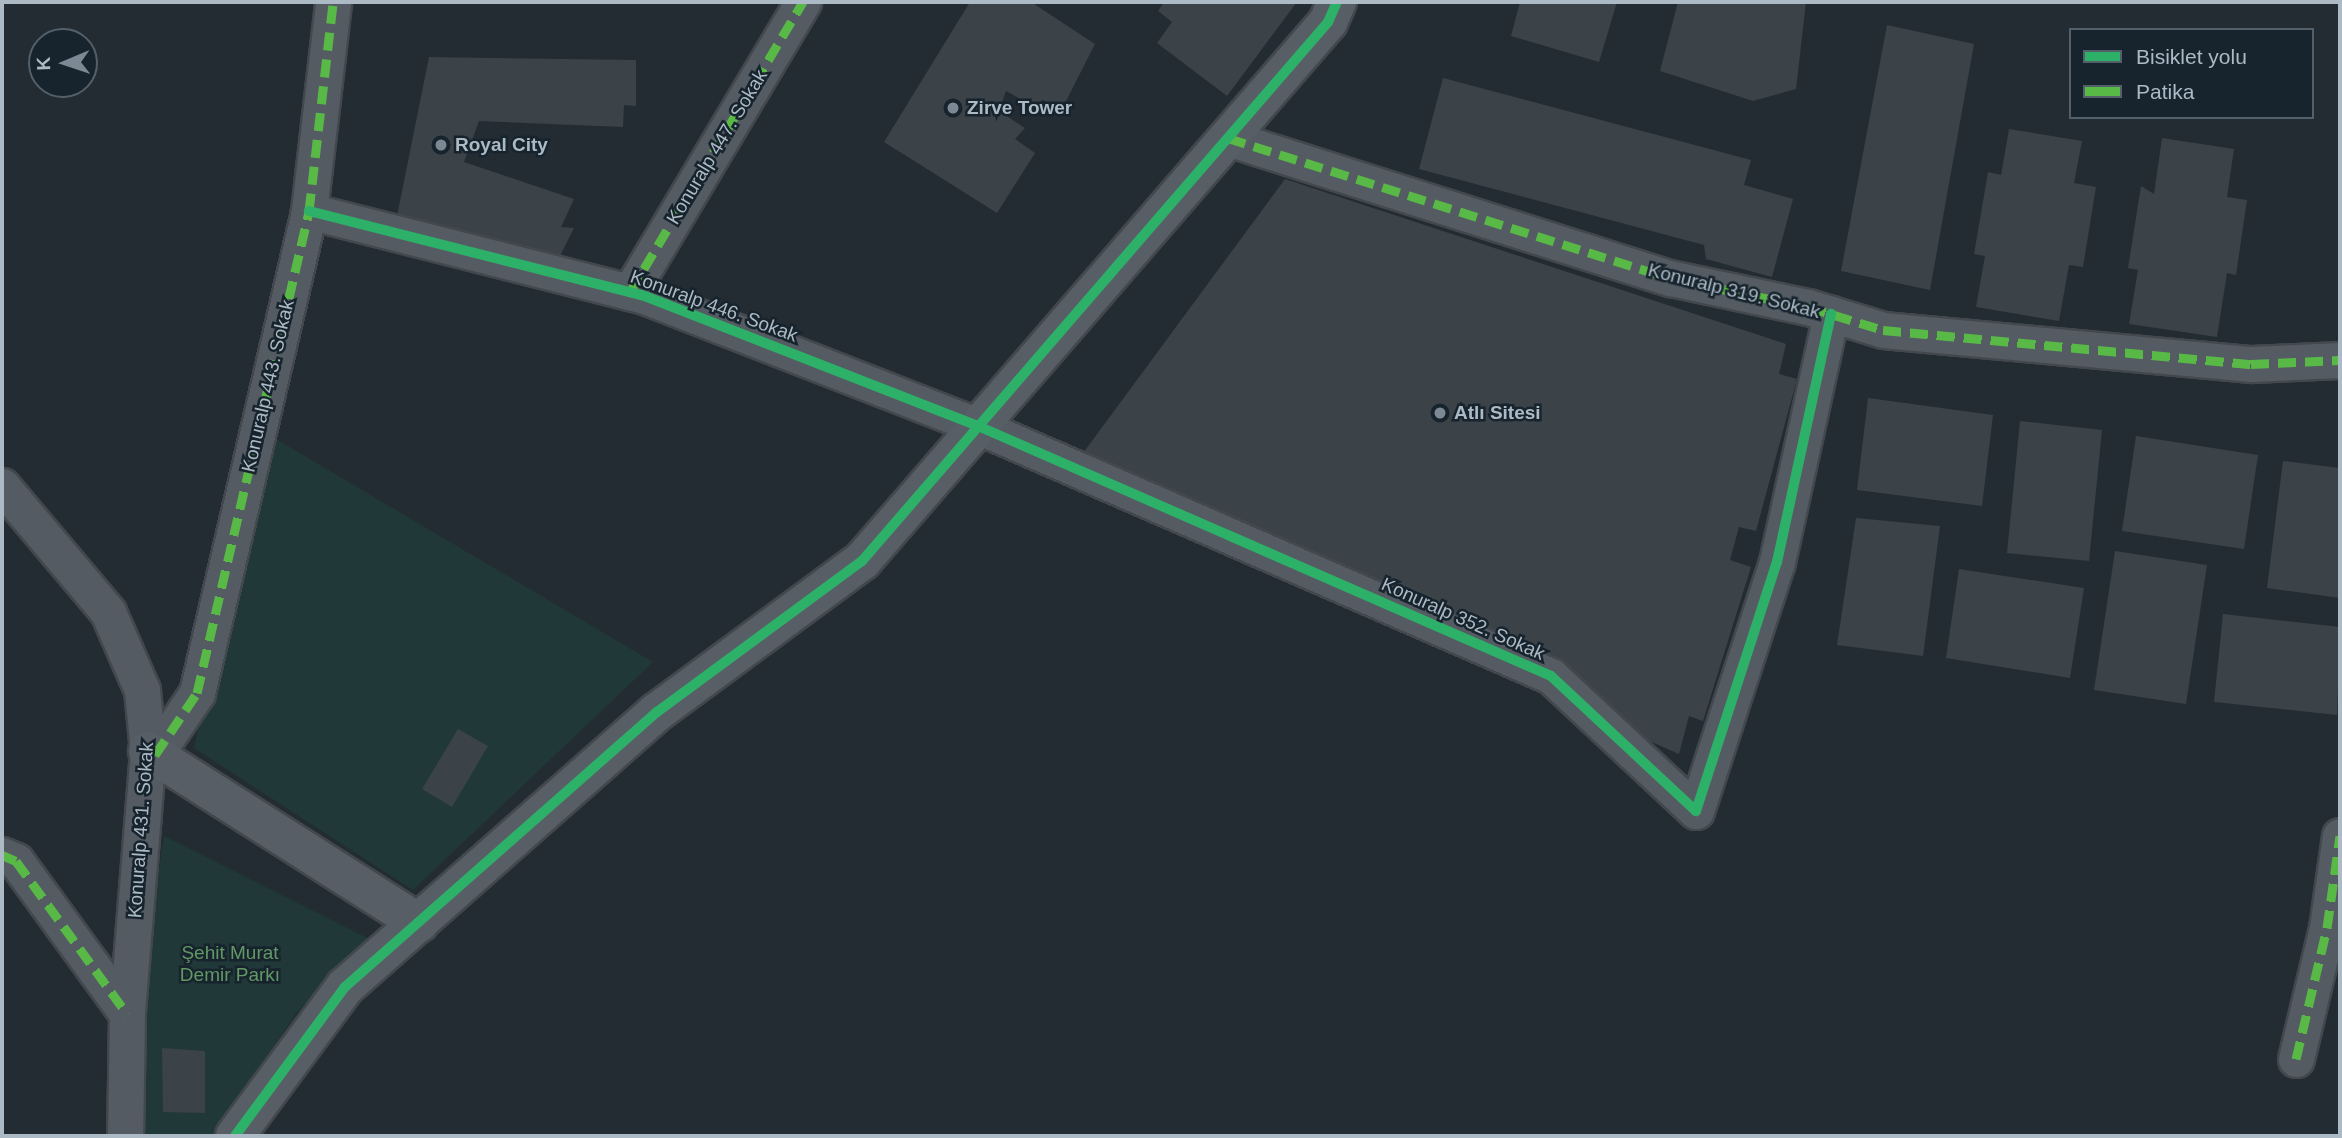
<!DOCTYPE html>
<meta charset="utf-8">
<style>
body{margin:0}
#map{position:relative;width:2342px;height:1138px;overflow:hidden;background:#242c33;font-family:Helvetica,sans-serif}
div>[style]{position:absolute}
.green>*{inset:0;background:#213838}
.building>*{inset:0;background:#3b4248}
.roads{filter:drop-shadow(2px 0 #42484d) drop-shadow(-2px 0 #42484d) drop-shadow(0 2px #42484d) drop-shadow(0 -2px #42484d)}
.street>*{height:35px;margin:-17.5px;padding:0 17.5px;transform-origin:17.5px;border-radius:17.5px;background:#545b62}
.secondary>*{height:38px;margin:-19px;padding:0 19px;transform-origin:19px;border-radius:19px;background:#575e66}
.quiet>*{height:9px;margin-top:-4.5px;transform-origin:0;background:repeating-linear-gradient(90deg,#58b947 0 18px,transparent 0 27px)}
.cycleway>*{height:10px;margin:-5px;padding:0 5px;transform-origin:5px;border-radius:5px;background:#2db169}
.dots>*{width:19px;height:19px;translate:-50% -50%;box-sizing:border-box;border:4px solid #17242d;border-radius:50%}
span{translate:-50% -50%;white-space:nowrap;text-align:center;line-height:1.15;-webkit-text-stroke:5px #17242d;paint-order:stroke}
.poi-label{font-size:19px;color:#acbac6;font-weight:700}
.left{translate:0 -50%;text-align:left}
.street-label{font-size:19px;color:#acbac6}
.park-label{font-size:19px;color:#629866}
.frame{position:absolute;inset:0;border:4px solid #acbac6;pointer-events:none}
.legend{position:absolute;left:2069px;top:28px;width:245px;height:91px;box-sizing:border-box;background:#17242d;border:2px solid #53606a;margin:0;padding:9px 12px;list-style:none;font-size:21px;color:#acbac6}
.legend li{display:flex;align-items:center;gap:14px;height:35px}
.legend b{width:35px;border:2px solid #53606a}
.north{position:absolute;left:28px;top:28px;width:70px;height:70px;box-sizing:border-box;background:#17242d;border:2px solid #53606a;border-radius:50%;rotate:268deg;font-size:19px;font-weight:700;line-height:28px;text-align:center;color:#acbac6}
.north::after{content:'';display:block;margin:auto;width:24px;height:32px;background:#7c8893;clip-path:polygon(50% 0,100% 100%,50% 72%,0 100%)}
</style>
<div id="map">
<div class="green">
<div style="clip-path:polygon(264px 432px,653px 662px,413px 890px,194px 748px)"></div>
<div style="clip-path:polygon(164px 836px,371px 940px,297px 1012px,214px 1136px,144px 1136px,139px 1066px,144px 974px)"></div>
</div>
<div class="building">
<div style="clip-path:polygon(970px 2px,1031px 2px,1095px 44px,1063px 107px,1042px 100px,1037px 108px,1006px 91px,999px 111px,1025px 128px,1015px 139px,1035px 153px,997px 213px,884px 142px)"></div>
<div style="clip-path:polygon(1164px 2px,1297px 2px,1227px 96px,1157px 43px,1172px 22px,1158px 11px)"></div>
<div style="clip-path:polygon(1520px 2px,1617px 2px,1599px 62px,1511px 36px)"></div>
<div style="clip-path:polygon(1678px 2px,1806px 2px,1796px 89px,1753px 101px,1660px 71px)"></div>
<div style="clip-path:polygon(1887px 25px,1974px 44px,1930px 290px,1841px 271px)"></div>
<div style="clip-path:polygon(429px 57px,636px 60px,636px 106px,624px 105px,623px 127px,479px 121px,464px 162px,574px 199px,561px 227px,574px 228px,558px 260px,397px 216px)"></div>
<div style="clip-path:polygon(1443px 78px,1751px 160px,1744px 185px,1793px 199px,1772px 277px,1706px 259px,1704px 245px,1419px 169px)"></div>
<div style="clip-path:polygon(2009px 129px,2082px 141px,2074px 183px,2096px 187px,2083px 267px,2069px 265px,2059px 321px,1976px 307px,1985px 256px,1974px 254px,1988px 172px,2001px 175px)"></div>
<div style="clip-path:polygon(2162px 138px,2234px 149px,2227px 197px,2247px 200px,2236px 275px,2227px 273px,2217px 337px,2129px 324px,2138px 270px,2128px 268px,2141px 186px,2154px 194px)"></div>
<div style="clip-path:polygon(1285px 179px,1786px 344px,1779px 374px,1797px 379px,1756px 531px,1739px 527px,1730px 560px,1751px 567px,1703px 721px,1689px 716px,1679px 754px,1061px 483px)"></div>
<div style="clip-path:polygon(1868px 398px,1993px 415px,1982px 506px,1857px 490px)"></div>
<div style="clip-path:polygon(2020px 421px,2102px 430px,2089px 561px,2007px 553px)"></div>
<div style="clip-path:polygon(2136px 436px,2258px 455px,2244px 549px,2122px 531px)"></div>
<div style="clip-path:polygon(2283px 461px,2340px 468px,2340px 598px,2267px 588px)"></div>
<div style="clip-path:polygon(1856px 518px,1940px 526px,1923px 656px,1837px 645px)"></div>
<div style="clip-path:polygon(2115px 551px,2207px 565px,2186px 704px,2094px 690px)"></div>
<div style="clip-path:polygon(1959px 569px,2084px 588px,2070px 678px,1946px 658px)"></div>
<div style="clip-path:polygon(2223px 614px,2340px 627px,2337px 715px,2214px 702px)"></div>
<div style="clip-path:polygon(458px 729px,488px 746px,452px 807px,422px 789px)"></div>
<div style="clip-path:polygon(162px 1048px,205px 1051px,205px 1113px,163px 1112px)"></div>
</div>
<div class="roads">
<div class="street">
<div style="left:1228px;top:138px;width:464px;rotate:17.6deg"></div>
<div style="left:1670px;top:278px;width:141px;rotate:11.9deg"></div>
<div style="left:1808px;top:307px;width:78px;rotate:17deg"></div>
<div style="left:1883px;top:330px;width:370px;rotate:5.3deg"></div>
<div style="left:2251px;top:364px;width:89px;rotate:-2.6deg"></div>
<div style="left:309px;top:211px;width:343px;rotate:14.2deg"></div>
<div style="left:642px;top:295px;width:361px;rotate:21.3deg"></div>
<div style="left:978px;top:426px;width:625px;rotate:23.57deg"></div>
<div style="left:1551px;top:676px;width:198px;rotate:43deg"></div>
<div style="left:1696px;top:811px;width:262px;rotate:-72deg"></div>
<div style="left:1777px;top:562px;width:254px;rotate:-77.7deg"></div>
<div style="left:630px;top:292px;width:338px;rotate:-59.2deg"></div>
<div style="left:2px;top:486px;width:165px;rotate:49.9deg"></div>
<div style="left:108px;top:612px;width:85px;rotate:66.4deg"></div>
<div style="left:142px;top:690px;width:61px;rotate:84.4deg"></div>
<div style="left:148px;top:751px;width:264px;rotate:94.6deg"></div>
<div style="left:127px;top:1014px;width:122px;rotate:90.9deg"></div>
<div style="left:155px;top:755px;width:75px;rotate:-55.9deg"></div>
<div style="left:197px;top:693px;width:495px;rotate:-76.9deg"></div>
<div style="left:309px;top:211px;width:210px;rotate:-83.4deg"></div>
<div style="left:2px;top:855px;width:15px;rotate:23deg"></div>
<div style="left:16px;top:861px;width:189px;rotate:54deg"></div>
<div style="left:2296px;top:1059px;width:135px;rotate:-76.7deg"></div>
<div style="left:2327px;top:928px;width:93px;rotate:-82deg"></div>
</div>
<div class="secondary">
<div style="left:148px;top:751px;width:321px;rotate:32.4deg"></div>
<div style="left:235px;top:1136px;width:185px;rotate:-53.6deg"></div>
<div style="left:345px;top:987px;width:416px;rotate:-41.4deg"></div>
<div style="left:657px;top:712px;width:255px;rotate:-36.4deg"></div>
<div style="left:862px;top:561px;width:713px;rotate:-49.15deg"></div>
<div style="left:1328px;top:22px;width:22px;rotate:-66deg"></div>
</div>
</div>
<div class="quiet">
<div style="left:1228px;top:138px;width:464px;rotate:17.6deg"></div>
<div style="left:1670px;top:278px;width:141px;rotate:11.9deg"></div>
<div style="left:1808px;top:307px;width:78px;rotate:17deg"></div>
<div style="left:1883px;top:330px;width:370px;rotate:5.3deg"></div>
<div style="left:2251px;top:364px;width:89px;rotate:-2.6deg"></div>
<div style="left:630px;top:292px;width:338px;rotate:-59.2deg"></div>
<div style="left:155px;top:755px;width:75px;rotate:-55.9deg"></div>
<div style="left:197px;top:693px;width:495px;rotate:-76.9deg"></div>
<div style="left:309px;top:211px;width:210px;rotate:-83.4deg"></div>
<div style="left:2px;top:855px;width:15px;rotate:23deg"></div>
<div style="left:16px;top:861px;width:189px;rotate:54deg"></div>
<div style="left:2296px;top:1059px;width:135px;rotate:-76.7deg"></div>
<div style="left:2327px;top:928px;width:93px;rotate:-82deg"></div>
</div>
<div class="cycleway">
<div style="left:309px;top:211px;width:343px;rotate:14.2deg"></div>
<div style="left:642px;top:295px;width:361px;rotate:21.3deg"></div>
<div style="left:978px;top:426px;width:625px;rotate:23.57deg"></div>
<div style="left:1551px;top:676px;width:198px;rotate:43deg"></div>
<div style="left:1696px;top:811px;width:262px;rotate:-72deg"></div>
<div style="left:1777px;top:562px;width:254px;rotate:-77.7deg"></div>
<div style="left:235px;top:1136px;width:185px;rotate:-53.6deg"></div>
<div style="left:345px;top:987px;width:416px;rotate:-41.4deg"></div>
<div style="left:657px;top:712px;width:255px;rotate:-36.4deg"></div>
<div style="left:862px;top:561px;width:713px;rotate:-49.15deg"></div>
<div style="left:1328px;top:22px;width:22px;rotate:-66deg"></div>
</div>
<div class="dots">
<div style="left:953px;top:108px;background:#7c8893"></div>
<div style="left:441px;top:145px;background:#7c8893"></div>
<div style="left:1440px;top:413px;background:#7c8893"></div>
</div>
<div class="poi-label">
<span class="left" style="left:967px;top:108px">Zirve Tower</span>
<span class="left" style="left:455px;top:145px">Royal City</span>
<span class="left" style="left:1454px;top:413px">Atlı Sitesi</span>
</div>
<div class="street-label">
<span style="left:717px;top:147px;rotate:-59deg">Konuralp 447. Sokak</span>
<span style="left:1734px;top:291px;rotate:14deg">Konuralp 319. Sokak</span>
<span style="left:714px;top:306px;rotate:20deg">Konuralp 446. Sokak</span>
<span style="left:268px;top:386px;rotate:-77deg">Konuralp 443. Sokak</span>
<span style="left:1463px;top:619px;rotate:24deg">Konuralp 352. Sokak</span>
<span style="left:141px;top:830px;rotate:-86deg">Konuralp 431. Sokak</span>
</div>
<div class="park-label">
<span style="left:230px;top:964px">Şehit Murat<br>Demir Parkı</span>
</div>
<div class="frame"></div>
<ul class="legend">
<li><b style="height:9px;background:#2db169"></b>Bisiklet yolu</li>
<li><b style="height:9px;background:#58b947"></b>Patika</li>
</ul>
<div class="north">K</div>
</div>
